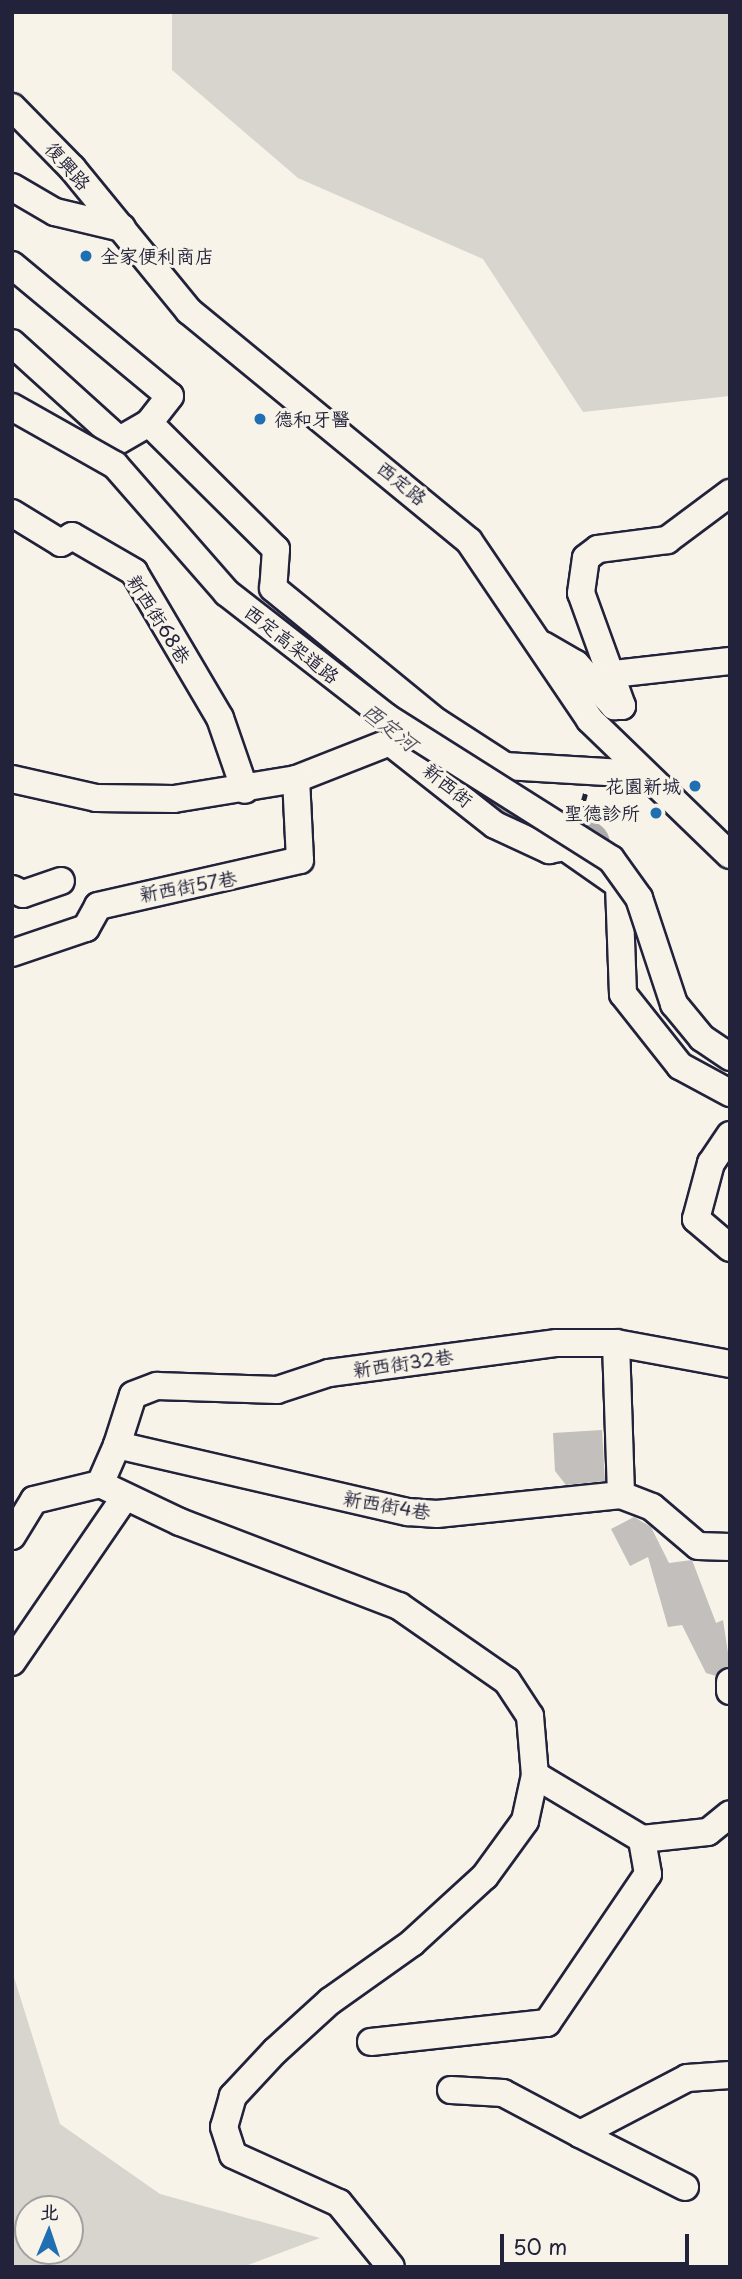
<!DOCTYPE html>
<meta charset="utf-8">
<style>
body{margin:0}
#map{position:relative;width:742px;height:2279px;overflow:hidden;background:#f7f3e8;font-family:"Playpen Sans","LXGW WenKai TC",sans-serif}
div>[style]{position:absolute}
.green>*{inset:0;background:#d8d5cf}
.river>*{height:46px;margin:-23px;padding:0 23px;transform-origin:23px;border-radius:23px;background:#aeabad}
.building>*{inset:0;background:#c2bfbd}
.path>*{height:4.5px;margin-top:-2.25px;transform-origin:0;background:repeating-linear-gradient(90deg,#22223b 0 7px,transparent 0 12px)}
.roads{filter:drop-shadow(2px 0 #22223b) drop-shadow(-2px 0 #22223b) drop-shadow(0 2px #22223b) drop-shadow(0 -2px #22223b)}
.minor>*{height:26px;margin:-13px;padding:0 13px;transform-origin:13px;border-radius:13px;background:#f7f3e8}
.bridges{filter:drop-shadow(2px 0 #22223b) drop-shadow(-2px 0 #22223b) drop-shadow(0 2px #22223b) drop-shadow(0 -2px #22223b)}
.minor-bridge>*{height:26px;margin:-13px;padding:0 13px;transform-origin:13px;border-radius:13px;background:#f7f3e8}
.dots>*{width:19px;height:19px;translate:-50% -50%;box-sizing:border-box;border:4px solid #f7f3e8;border-radius:50%}
span{translate:-50% -50%;white-space:nowrap;text-align:center;line-height:1.15;-webkit-text-stroke:6px #f7f3e8;paint-order:stroke}
.street-label{font-size:19px;color:#22223b}
.poi-label{font-size:19px;color:#22223b}
.left{translate:0 -50%;text-align:left}
.right{translate:-100% -50%;text-align:right}
.water-label{font-size:21px;color:#535263;font-style:italic}
.frame{position:absolute;inset:0;border:14px solid #22223b;pointer-events:none}
.north{position:absolute;left:14px;top:2195px;width:70px;height:70px;box-sizing:border-box;background:#f7f3e8;border:2px solid #a29fa3;border-radius:50%;rotate:2deg;font-size:19px;font-weight:700;line-height:28px;text-align:center;color:#22223b}
.north::after{content:'';display:block;margin:auto;width:24px;height:32px;background:#1f6fb2;clip-path:polygon(50% 0,100% 100%,50% 72%,0 100%)}
.scale{position:absolute;left:500px;top:2234px;width:189px;height:32px;box-sizing:border-box;border:4px solid #22223b;border-top:0;padding-left:9px;font-size:21px;line-height:24px;white-space:nowrap;color:#22223b;-webkit-text-stroke:5px #f7f3e8;paint-order:stroke}
</style>
<div id="map">
<div class="green">
<div style="clip-path:polygon(172px 12px,730px 12px,730px 396px,583px 412px,483px 259px,298px 178px,172px 70px)"></div>
<div style="clip-path:polygon(evenodd,12px 1971px,60px 2124px,160px 2194px,320px 2238px,243px 2267px,12px 2267px,12px 1971px,28px 2209px,70px 2209px,70px 2251px,28px 2251px,28px 2209px)"></div>
</div>
<div class="river">
<div style="left:404px;top:738px;width:122px;rotate:38.4deg"></div>
<div style="left:500px;top:814px;width:92px;rotate:19deg"></div>
</div>
<div class="building">
<div style="clip-path:polygon(602px 1430px,605px 1481px,566px 1485px,555px 1471px,553px 1433px)"></div>
<div style="clip-path:polygon(634px 1517px,651px 1527px,669px 1563px,692px 1560px,716px 1623px,723px 1620px,730px 1666px,716px 1676px,706px 1673px,682px 1625px,668px 1627px,648px 1557px,630px 1566px,611px 1529px)"></div>
</div>
<div class="path">
<div style="left:580px;top:812px;width:19px;rotate:-74deg"></div>
</div>
<div class="roads">
<div class="minor">
<div style="left:12px;top:107px;width:86px;rotate:45.5deg"></div>
<div style="left:72px;top:168px;width:185px;rotate:50.7deg"></div>
<div style="left:189px;top:311px;width:362px;rotate:39.4deg"></div>
<div style="left:469px;top:541px;width:216px;rotate:55.9deg"></div>
<div style="left:590px;top:720px;width:194px;rotate:44deg"></div>
<div style="left:12px;top:187px;width:50px;rotate:30.2deg"></div>
<div style="left:55px;top:212px;width:69px;rotate:13.4deg"></div>
<div style="left:12px;top:265px;width:205px;rotate:39.7deg"></div>
<div style="left:170px;top:396px;width:34px;rotate:128deg"></div>
<div style="left:149px;top:423px;width:34px;rotate:150deg"></div>
<div style="left:119px;top:440px;width:144px;rotate:-137.8deg"></div>
<div style="left:149px;top:423px;width:179px;rotate:44.8deg"></div>
<div style="left:276px;top:549px;width:39px;rotate:94deg"></div>
<div style="left:273px;top:588px;width:212px;rotate:39.3deg"></div>
<div style="left:437px;top:722px;width:81px;rotate:32.9deg"></div>
<div style="left:505px;top:766px;width:135px;rotate:3.4deg"></div>
<div style="left:12px;top:513px;width:57px;rotate:31.5deg"></div>
<div style="left:61px;top:543px;width:13px;rotate:-32deg"></div>
<div style="left:72px;top:536px;width:72px;rotate:30.1deg"></div>
<div style="left:134px;top:572px;width:169px;rotate:59.5deg"></div>
<div style="left:220px;top:718px;width:76px;rotate:70.9deg"></div>
<div style="left:543px;top:645px;width:38px;rotate:30deg"></div>
<div style="left:576px;top:664px;width:57px;rotate:47.9deg"></div>
<div style="left:614px;top:706px;width:8px"></div>
<div style="left:622px;top:706px;width:120px;rotate:-109.9deg"></div>
<div style="left:581px;top:593px;width:35px;rotate:-82deg"></div>
<div style="left:586px;top:558px;width:15px;rotate:-37deg"></div>
<div style="left:598px;top:549px;width:70px;rotate:-7.4deg"></div>
<div style="left:667px;top:540px;width:79px;rotate:-36.7deg"></div>
<div style="left:614px;top:674px;width:117px;rotate:-6.4deg"></div>
<div style="left:391px;top:743px;width:132px;rotate:38.3deg"></div>
<div style="left:495px;top:825px;width:60px;rotate:24.8deg"></div>
<div style="left:549px;top:850px;width:16px;rotate:-11deg"></div>
<div style="left:565px;top:847px;width:66px;rotate:35.1deg"></div>
<div style="left:619px;top:885px;width:109px;rotate:87.9deg"></div>
<div style="left:623px;top:994px;width:92px;rotate:51.6deg"></div>
<div style="left:680px;top:1066px;width:57px;rotate:28.4deg"></div>
<div style="left:12px;top:779px;width:86px;rotate:12.7deg"></div>
<div style="left:96px;top:798px;width:78px;rotate:0.7deg"></div>
<div style="left:174px;top:799px;width:124px;rotate:-9.3deg"></div>
<div style="left:296px;top:779px;width:120px;rotate:-21.4deg"></div>
<div style="left:12px;top:889px;width:12px;rotate:24deg"></div>
<div style="left:23px;top:894px;width:40px;rotate:-18.9deg"></div>
<div style="left:12px;top:953px;width:78px;rotate:-18.7deg"></div>
<div style="left:86px;top:928px;width:25px;rotate:-61deg"></div>
<div style="left:98px;top:906px;width:207px;rotate:-12.8deg"></div>
<div style="left:300px;top:860px;width:81px;rotate:-92.8deg"></div>
<div style="left:730px;top:1135px;width:34px;rotate:124deg"></div>
<div style="left:711px;top:1163px;width:58px;rotate:105deg"></div>
<div style="left:696px;top:1219px;width:45px;rotate:40.5deg"></div>
<div style="left:616px;top:1343px;width:152px;rotate:88.1deg"></div>
<div style="left:117px;top:1445px;width:52px;rotate:-72.3deg"></div>
<div style="left:133px;top:1395px;width:26px;rotate:-21deg"></div>
<div style="left:157px;top:1386px;width:120px;rotate:1.9deg"></div>
<div style="left:277px;top:1390px;width:55px;rotate:-18.1deg"></div>
<div style="left:329px;top:1373px;width:230px;rotate:-7.5deg"></div>
<div style="left:557px;top:1343px;width:59px"></div>
<div style="left:616px;top:1343px;width:116px;rotate:10.4deg"></div>
<div style="left:100px;top:1484px;width:43px;rotate:-66.4deg"></div>
<div style="left:117px;top:1445px;width:299px;rotate:13deg"></div>
<div style="left:408px;top:1512px;width:29px;rotate:4deg"></div>
<div style="left:437px;top:1514px;width:185px;rotate:-5.9deg"></div>
<div style="left:621px;top:1495px;width:33px;rotate:21deg"></div>
<div style="left:652px;top:1507px;width:60px;rotate:40.3deg"></div>
<div style="left:698px;top:1546px;width:32px;rotate:2deg"></div>
<div style="left:12px;top:1536px;width:42px;rotate:-58.6deg"></div>
<div style="left:34px;top:1500px;width:68px;rotate:-13.6deg"></div>
<div style="left:100px;top:1484px;width:89px;rotate:25.4deg"></div>
<div style="left:180px;top:1522px;width:235px;rotate:21deg"></div>
<div style="left:399px;top:1606px;width:131px;rotate:34.8deg"></div>
<div style="left:507px;top:1681px;width:42px;rotate:56.7deg"></div>
<div style="left:530px;top:1716px;width:59px;rotate:85.2deg"></div>
<div style="left:535px;top:1775px;width:47px;rotate:102.3deg"></div>
<div style="left:525px;top:1821px;width:68px;rotate:126deg"></div>
<div style="left:485px;top:1876px;width:99px;rotate:137.5deg"></div>
<div style="left:412px;top:1943px;width:100px;rotate:144.7deg"></div>
<div style="left:330px;top:2001px;width:74px;rotate:137.7deg"></div>
<div style="left:275px;top:2051px;width:62px;rotate:133deg"></div>
<div style="left:233px;top:2096px;width:32px;rotate:106deg"></div>
<div style="left:224px;top:2127px;width:29px;rotate:72deg"></div>
<div style="left:233px;top:2155px;width:116px;rotate:24.4deg"></div>
<div style="left:339px;top:2203px;width:82px;rotate:50.9deg"></div>
<div style="left:12px;top:1662px;width:200px;rotate:-55.6deg"></div>
<div style="left:730px;top:1682px;width:9px;rotate:90deg"></div>
<div style="left:535px;top:1775px;width:125px;rotate:30.9deg"></div>
<div style="left:642px;top:1839px;width:66px;rotate:-6.1deg"></div>
<div style="left:708px;top:1832px;width:28px;rotate:-39deg"></div>
<div style="left:371px;top:2042px;width:177px;rotate:-6.2deg"></div>
<div style="left:547px;top:2023px;width:180px;rotate:-55.9deg"></div>
<div style="left:648px;top:1874px;width:36px;rotate:-100deg"></div>
<div style="left:451px;top:2090px;width:52px;rotate:3.3deg"></div>
<div style="left:503px;top:2093px;width:87px;rotate:28deg"></div>
<div style="left:685px;top:2187px;width:118px;rotate:-153.2deg"></div>
<div style="left:580px;top:2134px;width:121px;rotate:-27.6deg"></div>
<div style="left:687px;top:2078px;width:43px;rotate:-4deg"></div>
</div>
</div>
<div class="bridges">
<div class="minor-bridge">
<div style="left:12px;top:407px;width:118px;rotate:29.4deg"></div>
<div style="left:115px;top:465px;width:170px;rotate:48.8deg"></div>
<div style="left:227px;top:593px;width:202px;rotate:37.9deg"></div>
<div style="left:386px;top:717px;width:266px;rotate:32.3deg"></div>
<div style="left:611px;top:859px;width:48px;rotate:54.3deg"></div>
<div style="left:639px;top:898px;width:112px;rotate:71.7deg"></div>
<div style="left:674px;top:1004px;width:44px;rotate:50.5deg"></div>
<div style="left:702px;top:1038px;width:34px;rotate:34deg"></div>
</div>
</div>
<div class="dots">
<div style="left:86px;top:256px;background:#1f6fb2"></div>
<div style="left:260px;top:419px;background:#1f6fb2"></div>
<div style="left:695px;top:786px;background:#1f6fb2"></div>
<div style="left:656px;top:813px;background:#1f6fb2"></div>
</div>
<div class="street-label">
<span style="left:68px;top:166px;rotate:48deg">復興路</span>
<span style="left:402px;top:483px;rotate:39deg">西定路</span>
<span style="left:159px;top:619px;rotate:58deg">新西街68巷</span>
<span style="left:292px;top:644px;rotate:38deg">西定高架道路</span>
<span style="left:448px;top:785px;rotate:39deg">新西街</span>
<span style="left:188px;top:886px;rotate:-10deg">新西街57巷</span>
<span style="left:403px;top:1363px;rotate:-8deg">新西街32巷</span>
<span style="left:387px;top:1505px;rotate:10deg">新西街4巷</span>
</div>
<div class="poi-label">
<span class="left" style="left:100px;top:256px">全家便利商店</span>
<span class="left" style="left:274px;top:419px">德和牙醫</span>
<span class="right" style="left:681px;top:786px">花園新城</span>
<span class="right" style="left:640px;top:813px">聖德診所</span>
</div>
<div class="water-label">
<span style="left:391px;top:726px;rotate:39deg">西定河</span>
</div>
<div class="frame"></div>
<div class="north">北</div>
<div class="scale">50 m</div>
</div>
